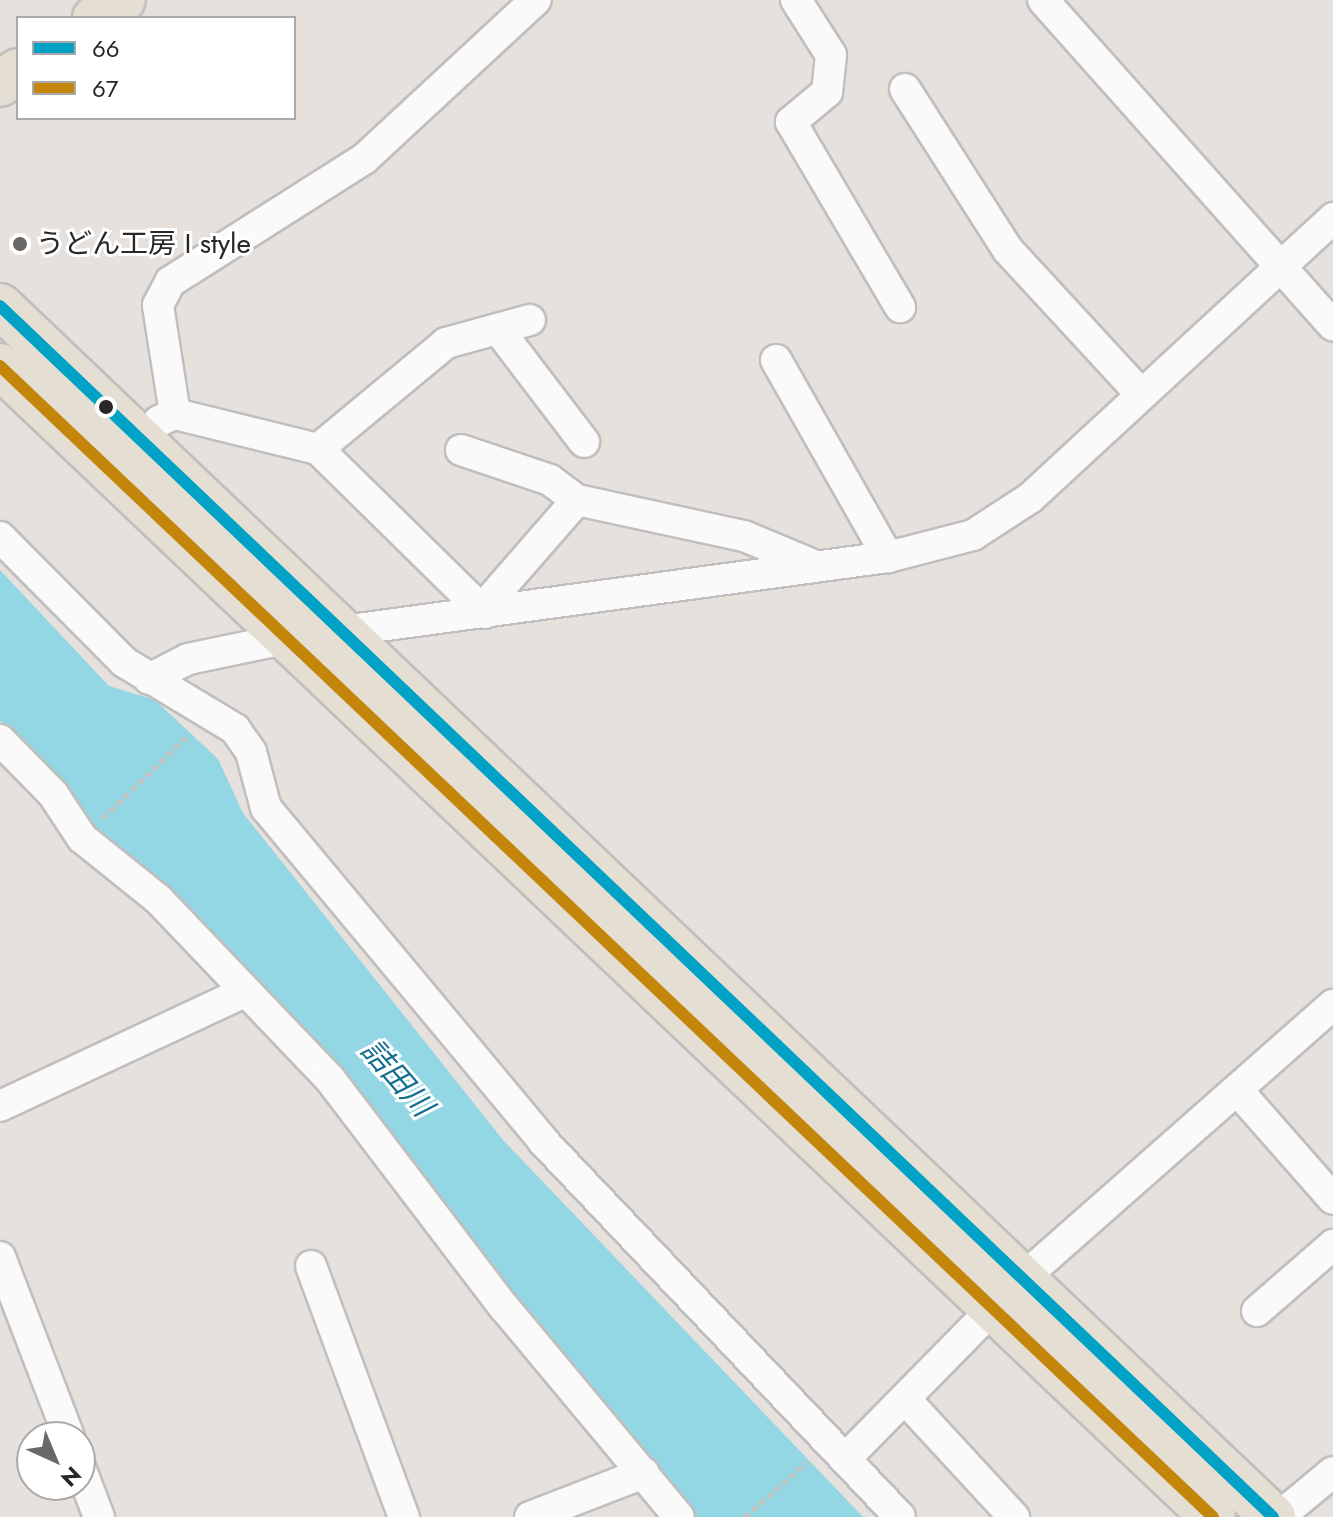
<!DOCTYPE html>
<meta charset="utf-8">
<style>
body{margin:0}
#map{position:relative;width:1333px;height:1517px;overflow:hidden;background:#e6e1dc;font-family:Jost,"Noto Sans JP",sans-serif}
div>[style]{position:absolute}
.water>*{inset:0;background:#93d6e4}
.path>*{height:5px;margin-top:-2.5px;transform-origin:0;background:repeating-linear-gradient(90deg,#c2c2c1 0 6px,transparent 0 10px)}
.roads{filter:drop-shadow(2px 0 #c0bebe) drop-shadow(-2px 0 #c0bebe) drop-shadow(0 2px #c0bebe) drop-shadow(0 -2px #c0bebe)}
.minor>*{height:30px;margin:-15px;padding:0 15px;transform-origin:15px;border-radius:15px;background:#fbfafa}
.primary>*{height:44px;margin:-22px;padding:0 22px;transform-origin:22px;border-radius:22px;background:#e4ded3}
.bus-1>*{height:12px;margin:-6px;padding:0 6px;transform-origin:6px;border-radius:6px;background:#02a2c6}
.bus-2>*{height:12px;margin:-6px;padding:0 6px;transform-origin:6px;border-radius:6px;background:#c3860a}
.dots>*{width:22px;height:22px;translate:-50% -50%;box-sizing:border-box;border:4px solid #fff;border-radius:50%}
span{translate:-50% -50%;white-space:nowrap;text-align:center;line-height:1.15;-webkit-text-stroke:6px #fff;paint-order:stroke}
.poi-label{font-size:28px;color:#272727}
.left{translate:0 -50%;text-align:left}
.water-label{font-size:30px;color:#136e8f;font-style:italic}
.legend{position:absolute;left:16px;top:16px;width:280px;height:104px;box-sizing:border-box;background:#fff;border:2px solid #a9a9a9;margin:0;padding:10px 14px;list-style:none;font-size:24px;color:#272727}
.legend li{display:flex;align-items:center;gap:16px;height:40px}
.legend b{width:40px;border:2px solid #a9a9a9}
.north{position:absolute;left:16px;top:1421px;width:80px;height:80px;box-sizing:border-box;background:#fff;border:2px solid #a9a9a9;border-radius:50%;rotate:136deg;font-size:22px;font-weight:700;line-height:32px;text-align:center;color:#272727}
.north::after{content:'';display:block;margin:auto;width:28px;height:36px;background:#6a6866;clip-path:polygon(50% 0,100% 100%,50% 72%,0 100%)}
</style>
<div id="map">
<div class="water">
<div style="clip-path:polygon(0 570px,109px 686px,155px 700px,218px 759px,243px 813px,503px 1140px,863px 1517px,691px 1517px,473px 1252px,0 721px)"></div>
</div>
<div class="path">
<div style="left:103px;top:818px;width:117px;rotate:-44.3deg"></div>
<div style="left:745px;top:1517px;width:83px;rotate:-41.6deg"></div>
</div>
<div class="roads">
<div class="minor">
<div style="left:796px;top:0;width:65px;rotate:57.5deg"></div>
<div style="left:831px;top:55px;width:37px;rotate:96deg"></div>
<div style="left:827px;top:92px;width:47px;rotate:140.2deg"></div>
<div style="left:791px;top:122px;width:215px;rotate:59.5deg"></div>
<div style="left:1043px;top:0;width:436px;rotate:48.3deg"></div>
<div style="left:905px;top:89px;width:191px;rotate:57.4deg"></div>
<div style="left:1008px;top:250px;width:196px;rotate:47.3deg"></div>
<div style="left:498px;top:329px;width:142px;rotate:52.7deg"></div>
<div style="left:776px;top:360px;width:227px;rotate:60.4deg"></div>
<div style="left:175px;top:414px;width:110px;rotate:-98.9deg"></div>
<div style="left:158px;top:305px;width:26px;rotate:-62deg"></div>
<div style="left:170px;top:282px;width:230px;rotate:-32.4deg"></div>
<div style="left:364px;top:159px;width:234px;rotate:-42.8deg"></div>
<div style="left:159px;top:421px;width:17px;rotate:-24deg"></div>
<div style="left:175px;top:414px;width:147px;rotate:13.8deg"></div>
<div style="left:318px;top:449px;width:234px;rotate:44.5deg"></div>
<div style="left:318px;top:449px;width:166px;rotate:-39.6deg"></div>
<div style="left:446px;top:343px;width:87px;rotate:-15.3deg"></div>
<div style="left:461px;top:450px;width:94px;rotate:18.6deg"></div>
<div style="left:550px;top:480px;width:34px;rotate:37deg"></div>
<div style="left:577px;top:500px;width:171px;rotate:12.2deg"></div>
<div style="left:744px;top:536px;width:78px;rotate:22.6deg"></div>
<div style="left:0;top:537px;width:176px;rotate:45.2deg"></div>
<div style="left:124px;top:662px;width:130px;rotate:31.1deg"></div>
<div style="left:235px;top:729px;width:28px;rotate:55deg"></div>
<div style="left:251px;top:752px;width:58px;rotate:75deg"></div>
<div style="left:266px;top:808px;width:433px;rotate:50.2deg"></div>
<div style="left:543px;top:1141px;width:518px;rotate:46.48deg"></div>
<div style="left:482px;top:609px;width:145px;rotate:-48.9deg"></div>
<div style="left:149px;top:679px;width:44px;rotate:-27.1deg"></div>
<div style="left:188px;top:659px;width:98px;rotate:-11.8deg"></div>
<div style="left:284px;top:639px;width:610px;rotate:-7.73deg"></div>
<div style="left:888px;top:557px;width:88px;rotate:-14.5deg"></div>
<div style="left:973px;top:535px;width:68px;rotate:-33deg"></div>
<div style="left:1030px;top:498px;width:413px;rotate:-42.7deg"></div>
<div style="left:0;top:740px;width:76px;rotate:45.5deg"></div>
<div style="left:53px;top:794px;width:53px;rotate:56.6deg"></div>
<div style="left:82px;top:838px;width:97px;rotate:38.8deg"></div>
<div style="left:158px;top:899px;width:249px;rotate:46.3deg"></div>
<div style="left:330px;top:1079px;width:287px;rotate:52.7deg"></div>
<div style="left:504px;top:1307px;width:273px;rotate:50.2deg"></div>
<div style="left:1239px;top:1092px;width:142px;rotate:48.7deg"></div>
<div style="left:0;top:1106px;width:270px;rotate:-25deg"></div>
<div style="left:0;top:1257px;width:193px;rotate:69deg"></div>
<div style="left:311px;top:1266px;width:268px;rotate:69.7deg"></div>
<div style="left:1257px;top:1311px;width:101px;rotate:-41deg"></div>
<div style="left:905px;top:1399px;width:161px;rotate:47.3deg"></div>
<div style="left:847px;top:1457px;width:251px;rotate:-45.5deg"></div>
<div style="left:1023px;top:1278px;width:413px;rotate:-41.4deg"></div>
<div style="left:80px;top:1467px;width:53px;rotate:69.2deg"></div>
<div style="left:530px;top:1517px;width:122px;rotate:-21.1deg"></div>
<div style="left:1279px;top:1517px;width:70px;rotate:-39.8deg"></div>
</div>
<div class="primary">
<div style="left:95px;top:18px;width:33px;rotate:-33deg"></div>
<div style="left:0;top:84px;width:22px;rotate:-36deg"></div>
<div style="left:0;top:306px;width:1757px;rotate:43.57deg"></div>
<div style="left:0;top:366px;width:1672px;rotate:43.5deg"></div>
</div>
</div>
<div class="bus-1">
<div style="left:0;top:306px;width:1757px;rotate:43.57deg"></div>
</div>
<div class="bus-2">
<div style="left:0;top:366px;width:1672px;rotate:43.5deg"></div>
</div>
<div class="dots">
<div style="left:20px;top:244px;background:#6a6866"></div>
<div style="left:106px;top:407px;background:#272727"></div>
</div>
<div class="poi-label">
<span class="left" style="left:36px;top:244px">うどん工房 I style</span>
</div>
<div class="water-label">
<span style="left:397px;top:1078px;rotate:49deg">詰田川</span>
</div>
<ul class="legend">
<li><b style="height:10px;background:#02a2c6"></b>66</li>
<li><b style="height:10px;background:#c3860a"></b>67</li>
</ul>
<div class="north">N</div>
</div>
